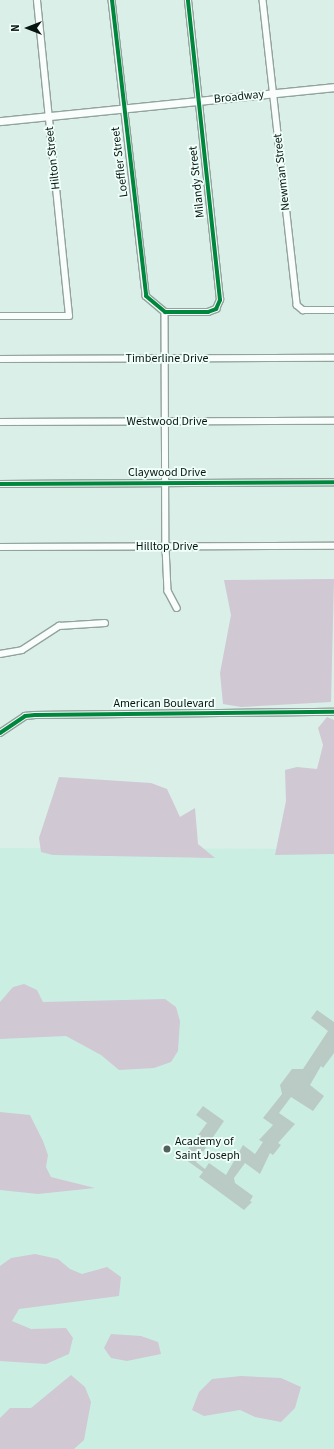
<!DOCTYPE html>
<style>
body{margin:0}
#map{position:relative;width:334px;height:1449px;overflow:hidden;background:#daefe8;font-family:"Source Sans 3",sans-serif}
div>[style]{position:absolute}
.built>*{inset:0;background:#cbeee3}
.forest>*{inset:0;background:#d0c8d3}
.building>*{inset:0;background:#bacac5}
.roads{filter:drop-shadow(1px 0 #92a29d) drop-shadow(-1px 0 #92a29d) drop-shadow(0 1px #92a29d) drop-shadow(0 -1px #92a29d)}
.minor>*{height:5.5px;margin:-2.75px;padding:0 2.75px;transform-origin:2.75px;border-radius:2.75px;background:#f9fdfc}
.tertiary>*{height:7px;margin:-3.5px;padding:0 3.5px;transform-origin:3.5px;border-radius:3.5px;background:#f9fdfc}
.cycleway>*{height:4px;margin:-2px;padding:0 2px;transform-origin:2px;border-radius:2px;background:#00873e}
.dots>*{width:11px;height:11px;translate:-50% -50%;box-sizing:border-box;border:2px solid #f0fffa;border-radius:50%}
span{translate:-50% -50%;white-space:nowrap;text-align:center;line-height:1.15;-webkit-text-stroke:3.5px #f0fffa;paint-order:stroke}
.street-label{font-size:12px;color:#071511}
.poi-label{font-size:12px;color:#071511}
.left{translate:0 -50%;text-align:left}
.north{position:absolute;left:8px;top:8px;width:40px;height:40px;-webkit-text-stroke:3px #f0fffa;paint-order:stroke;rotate:270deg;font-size:11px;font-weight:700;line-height:16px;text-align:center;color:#071511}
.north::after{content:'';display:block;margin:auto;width:14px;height:18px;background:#071511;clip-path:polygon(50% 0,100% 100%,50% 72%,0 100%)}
</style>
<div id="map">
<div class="built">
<div style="clip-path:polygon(0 848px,334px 849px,334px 1449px,0 1449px)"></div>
</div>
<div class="forest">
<div style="clip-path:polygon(334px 579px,331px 702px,241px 707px,223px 704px,220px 673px,231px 615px,224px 580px)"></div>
<div style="clip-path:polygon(327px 717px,334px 720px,334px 854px,275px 855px,286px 801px,285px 770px,297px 767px,317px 769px,323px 745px,318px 728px)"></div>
<div style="clip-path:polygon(59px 777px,151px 783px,167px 789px,180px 817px,195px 808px,198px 844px,215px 858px,53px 855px,41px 852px,39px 838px)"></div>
<div style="clip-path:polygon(24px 984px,37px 990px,43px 1002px,165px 999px,176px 1007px,180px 1021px,178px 1051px,171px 1062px,154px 1068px,119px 1070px,101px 1055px,66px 1036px,0 1039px,0 1002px,13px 987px)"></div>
<div style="clip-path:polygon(0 1112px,30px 1115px,43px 1141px,48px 1155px,46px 1167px,51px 1177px,95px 1188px,38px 1194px,0 1190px)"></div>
<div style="clip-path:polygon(35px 1254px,58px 1259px,70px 1269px,82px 1274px,107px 1267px,121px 1277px,119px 1296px,19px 1309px,12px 1321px,31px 1329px,66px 1328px,73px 1338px,69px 1354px,46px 1364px,0 1361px,0 1266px,11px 1258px)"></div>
<div style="clip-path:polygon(111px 1334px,141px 1336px,158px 1342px,161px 1354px,127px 1361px,111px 1358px,104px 1348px)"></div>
<div style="clip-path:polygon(71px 1375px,85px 1387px,91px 1402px,84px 1440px,74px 1449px,0 1449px,0 1418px,10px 1408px,31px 1408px)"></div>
<div style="clip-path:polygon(241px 1376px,281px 1378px,301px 1387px,295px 1408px,281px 1422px,255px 1417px,240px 1410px,204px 1416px,192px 1410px,199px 1392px,212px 1379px)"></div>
</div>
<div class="building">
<div style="clip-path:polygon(317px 1010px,334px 1022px,334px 1053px,323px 1068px,321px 1066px,310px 1085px,324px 1096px,313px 1111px,291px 1097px,279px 1113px,295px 1124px,278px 1143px,281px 1145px,273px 1155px,270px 1153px,260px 1174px,245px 1163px,234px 1178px,235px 1183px,253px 1196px,250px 1201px,252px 1202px,244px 1210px,199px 1177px,203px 1172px,182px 1157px,207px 1123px,196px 1115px,203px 1106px,224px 1121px,196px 1162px,205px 1169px,209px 1163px,226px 1175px,243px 1145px,255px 1154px,263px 1142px,259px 1140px,273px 1125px,263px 1118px,282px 1094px,280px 1085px,292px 1069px,303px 1069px,328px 1031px,311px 1018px)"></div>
</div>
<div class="roads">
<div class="minor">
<div style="left:112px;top:0;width:298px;rotate:83.4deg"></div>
<div style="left:146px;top:296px;width:25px;rotate:40deg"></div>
<div style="left:165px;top:312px;width:43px"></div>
<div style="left:208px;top:312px;width:9px;rotate:-21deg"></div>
<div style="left:216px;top:309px;width:10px;rotate:-66deg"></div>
<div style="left:220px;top:300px;width:302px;rotate:-96.1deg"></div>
<div style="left:263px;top:0;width:307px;rotate:83.6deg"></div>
<div style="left:297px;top:305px;width:8px;rotate:40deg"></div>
<div style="left:303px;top:310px;width:31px"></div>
<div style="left:165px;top:312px;width:235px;rotate:89.8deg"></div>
<div style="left:166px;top:547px;width:44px;rotate:87.4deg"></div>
<div style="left:168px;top:591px;width:19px;rotate:62deg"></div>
<div style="left:0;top:316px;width:69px"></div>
<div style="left:69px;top:316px;width:318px;rotate:-95.8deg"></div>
<div style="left:0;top:359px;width:334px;rotate:-0.2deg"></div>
<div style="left:0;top:422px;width:334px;rotate:-0.2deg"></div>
<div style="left:0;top:484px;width:334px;rotate:-0.3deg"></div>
<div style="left:0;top:547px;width:334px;rotate:-0.2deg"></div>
<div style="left:0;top:654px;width:22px;rotate:-10deg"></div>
<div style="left:22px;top:650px;width:44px;rotate:-33deg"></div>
<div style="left:59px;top:626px;width:46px;rotate:-3.7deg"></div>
<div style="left:0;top:733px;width:30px;rotate:-34deg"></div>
<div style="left:25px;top:716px;width:10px;rotate:-6deg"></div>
<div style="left:35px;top:715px;width:299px;rotate:-0.6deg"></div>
</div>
<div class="tertiary">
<div style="left:0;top:121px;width:336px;rotate:-5.8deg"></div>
</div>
</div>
<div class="cycleway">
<div style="left:112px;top:0;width:298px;rotate:83.4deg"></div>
<div style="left:146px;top:296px;width:25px;rotate:40deg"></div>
<div style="left:165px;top:312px;width:43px"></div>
<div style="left:208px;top:312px;width:9px;rotate:-21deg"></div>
<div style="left:216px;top:309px;width:10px;rotate:-66deg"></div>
<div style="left:220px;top:300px;width:302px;rotate:-96.1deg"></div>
<div style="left:0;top:484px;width:334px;rotate:-0.3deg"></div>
<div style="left:0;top:733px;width:30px;rotate:-34deg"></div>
<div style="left:25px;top:716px;width:10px;rotate:-6deg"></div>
<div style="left:35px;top:715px;width:299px;rotate:-0.6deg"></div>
</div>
<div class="dots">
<div style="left:167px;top:1149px;background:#51615c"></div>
</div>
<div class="street-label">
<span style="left:239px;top:97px;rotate:-6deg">Broadway</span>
<span style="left:53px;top:158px;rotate:-96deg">Hilton Street</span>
<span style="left:120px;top:162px;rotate:-97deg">Loeffler Street</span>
<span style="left:282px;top:172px;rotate:-96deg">Newman Street</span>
<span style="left:197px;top:182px;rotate:-96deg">Milandy Street</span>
<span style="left:167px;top:359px">Timberline Drive</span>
<span style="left:167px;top:422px">Westwood Drive</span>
<span style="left:167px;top:473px">Claywood Drive</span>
<span style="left:167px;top:547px">Hilltop Drive</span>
<span style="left:164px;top:704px">American Boulevard</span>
</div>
<div class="poi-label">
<span class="left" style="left:175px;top:1149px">Academy of<br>Saint Joseph</span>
</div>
<div class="north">N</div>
</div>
